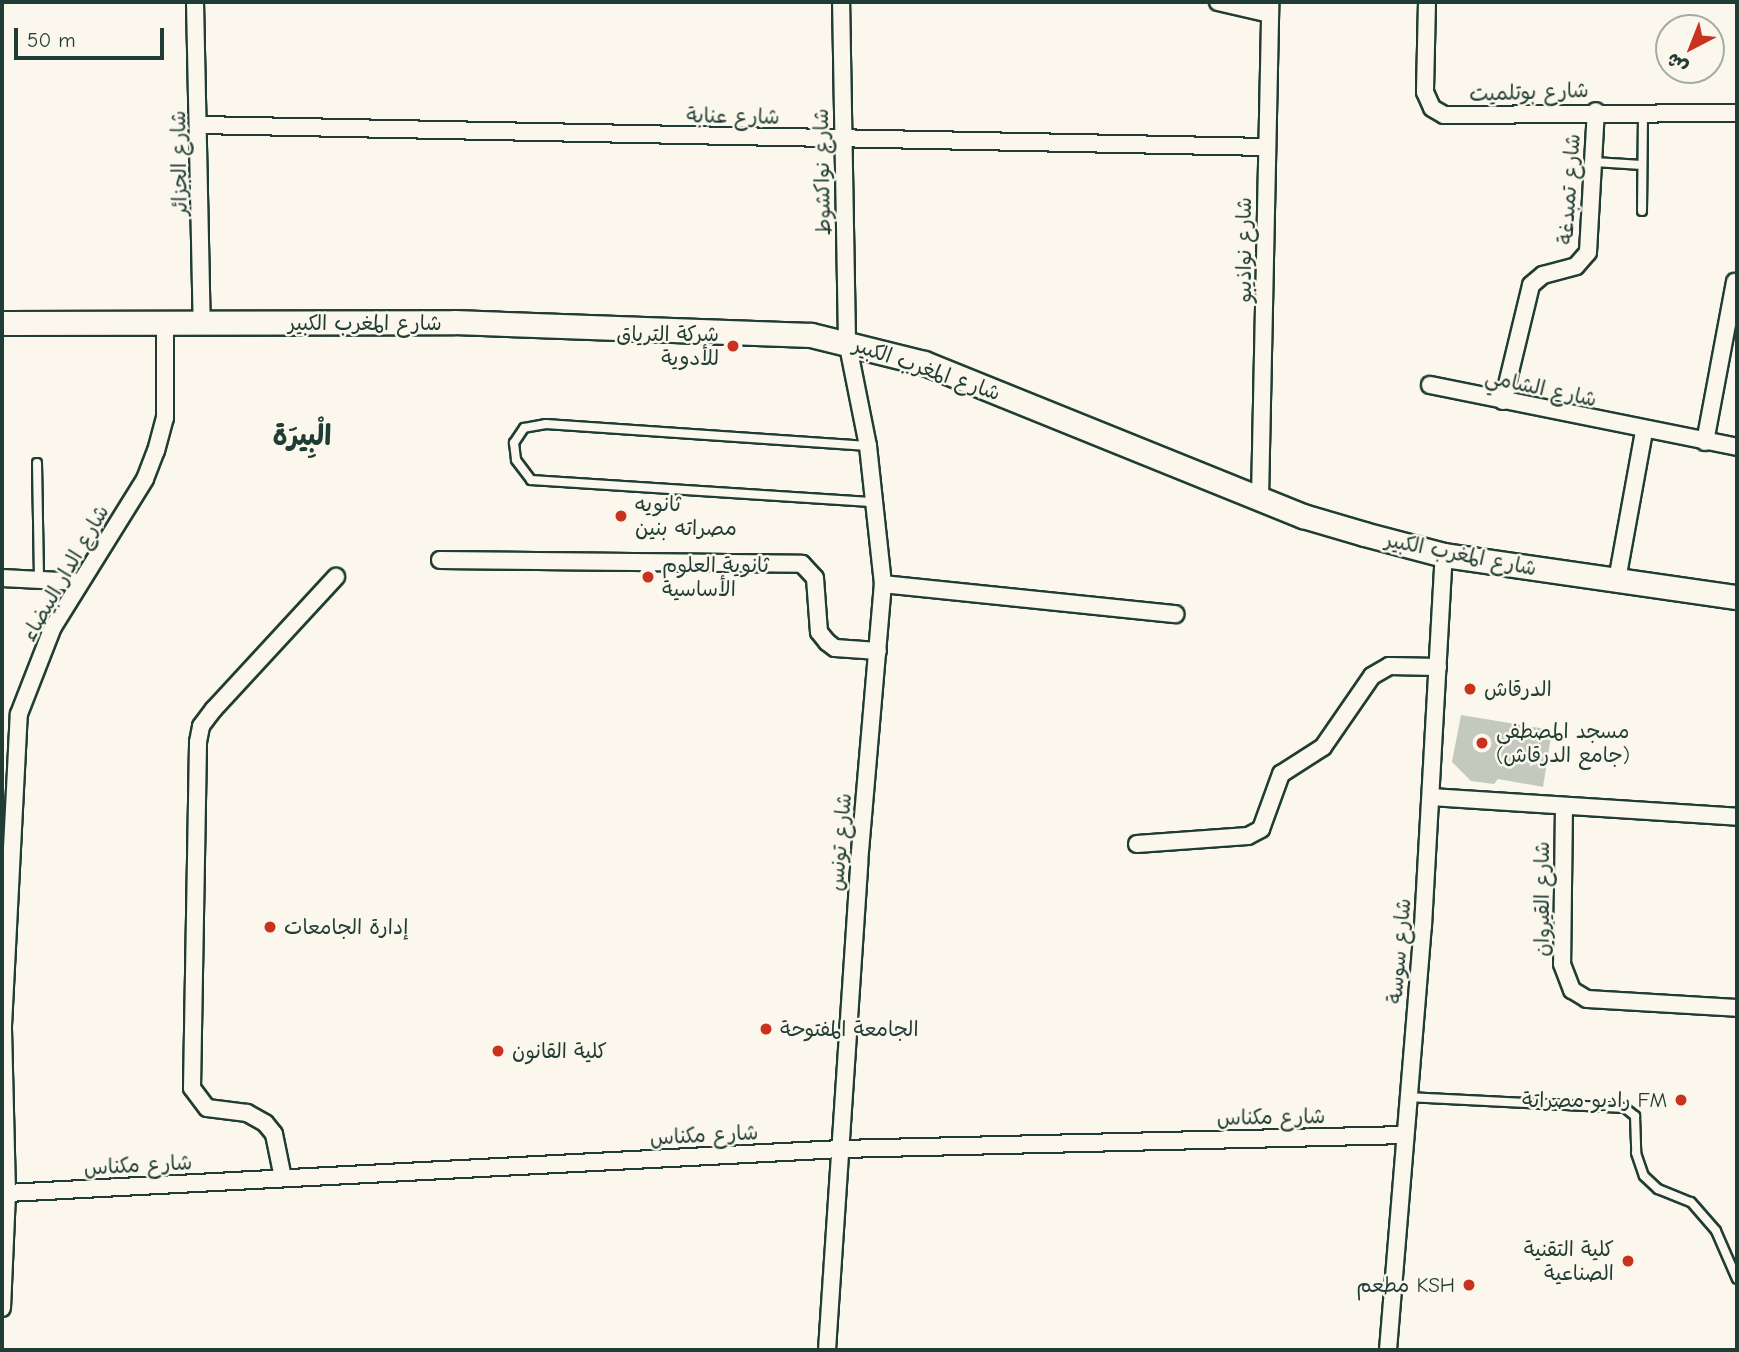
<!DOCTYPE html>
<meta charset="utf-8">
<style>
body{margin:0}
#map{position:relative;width:1739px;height:1352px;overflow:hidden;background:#fbf7ec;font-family:"Comic Neue","Playpen Sans Arabic",sans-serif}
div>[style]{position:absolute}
.building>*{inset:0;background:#c4c9be}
.roads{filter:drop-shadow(2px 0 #1f3d34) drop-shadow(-2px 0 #1f3d34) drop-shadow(0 2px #1f3d34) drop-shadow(0 -2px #1f3d34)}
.lane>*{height:8px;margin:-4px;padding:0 4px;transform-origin:4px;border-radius:4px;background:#fbf7ec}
.street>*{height:16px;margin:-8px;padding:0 8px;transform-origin:8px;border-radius:8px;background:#fbf7ec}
.secondary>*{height:23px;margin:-11.5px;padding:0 11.5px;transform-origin:11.5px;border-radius:11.5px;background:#fbf7ec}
.dots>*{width:19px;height:19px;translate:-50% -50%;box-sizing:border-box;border:4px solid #fbf7ec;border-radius:50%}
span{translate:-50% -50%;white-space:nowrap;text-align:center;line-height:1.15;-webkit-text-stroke:5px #fbf7ec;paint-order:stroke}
.street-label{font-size:21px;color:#1f3d34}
.poi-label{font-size:21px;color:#1f3d34}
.right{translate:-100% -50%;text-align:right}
.left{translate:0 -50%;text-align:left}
.district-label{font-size:28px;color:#1f3d34;font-weight:700}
.frame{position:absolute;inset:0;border:4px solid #1f3d34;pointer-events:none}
.north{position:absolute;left:1655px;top:14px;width:70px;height:70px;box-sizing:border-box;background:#fbf7ec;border:2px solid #a3ada2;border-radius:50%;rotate:222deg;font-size:19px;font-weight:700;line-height:28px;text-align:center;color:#1f3d34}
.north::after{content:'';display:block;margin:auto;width:24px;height:32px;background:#c8321e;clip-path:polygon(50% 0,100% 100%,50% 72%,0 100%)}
.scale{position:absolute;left:14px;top:28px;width:150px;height:32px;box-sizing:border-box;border:4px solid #1f3d34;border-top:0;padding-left:9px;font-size:21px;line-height:24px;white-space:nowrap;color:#1f3d34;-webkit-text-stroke:5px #fbf7ec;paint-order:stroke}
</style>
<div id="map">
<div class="building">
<div style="clip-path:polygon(1461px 715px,1552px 730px,1543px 787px,1498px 779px,1494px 784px,1471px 781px,1452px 762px)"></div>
</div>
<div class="roads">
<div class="lane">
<div style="left:1594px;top:162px;width:48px;rotate:3.6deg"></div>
<div style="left:1642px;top:211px;width:98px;rotate:-89.4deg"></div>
<div style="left:868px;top:446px;width:323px;rotate:-176.1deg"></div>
<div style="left:546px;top:424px;width:22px;rotate:170deg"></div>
<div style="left:524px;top:428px;width:18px;rotate:124deg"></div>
<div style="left:514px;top:443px;width:17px;rotate:83deg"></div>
<div style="left:516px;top:460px;width:25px;rotate:53deg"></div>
<div style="left:531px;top:480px;width:344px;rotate:3.7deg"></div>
<div style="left:37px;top:463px;width:117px;rotate:89deg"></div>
<div style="left:1407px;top:1097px;width:218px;rotate:2.9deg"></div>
<div style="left:1625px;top:1108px;width:13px;rotate:39deg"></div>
<div style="left:1635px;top:1116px;width:37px;rotate:88deg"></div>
<div style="left:1636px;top:1153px;width:24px;rotate:71deg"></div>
<div style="left:1644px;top:1176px;width:19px;rotate:43deg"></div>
<div style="left:1658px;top:1189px;width:35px;rotate:22deg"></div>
<div style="left:1691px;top:1202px;width:38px;rotate:49deg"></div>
<div style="left:1716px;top:1231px;width:52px;rotate:66.4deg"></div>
</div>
<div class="street">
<div style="left:195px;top:2px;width:322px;rotate:88.8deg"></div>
<div style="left:1218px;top:2px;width:53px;rotate:13deg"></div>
<div style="left:1427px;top:2px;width:90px;rotate:91.3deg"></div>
<div style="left:1425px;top:92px;width:17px;rotate:66deg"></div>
<div style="left:1432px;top:108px;width:14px;rotate:30deg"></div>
<div style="left:1444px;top:115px;width:293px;rotate:-0.4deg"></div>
<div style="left:199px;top:125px;width:1066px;rotate:1.18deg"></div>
<div style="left:1430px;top:385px;width:313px;rotate:11.4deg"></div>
<div style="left:1503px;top:401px;width:119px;rotate:-76.4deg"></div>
<div style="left:1531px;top:285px;width:16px;rotate:-40deg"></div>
<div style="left:1543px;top:275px;width:34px;rotate:-15deg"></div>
<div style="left:1576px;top:266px;width:18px;rotate:-49deg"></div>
<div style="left:1588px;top:252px;width:141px;rotate:-86.8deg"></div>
<div style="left:1705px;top:442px;width:163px;rotate:-79.4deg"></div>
<div style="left:1260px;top:498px;width:496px;rotate:-88.8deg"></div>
<div style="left:440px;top:560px;width:362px;rotate:0.6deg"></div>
<div style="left:802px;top:564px;width:19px;rotate:47deg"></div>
<div style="left:815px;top:578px;width:54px;rotate:85.8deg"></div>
<div style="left:819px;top:632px;width:13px;rotate:51deg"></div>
<div style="left:827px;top:642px;width:10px;rotate:37deg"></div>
<div style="left:835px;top:648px;width:43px;rotate:4deg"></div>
<div style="left:2px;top:578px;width:78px;rotate:2.9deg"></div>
<div style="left:1617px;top:580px;width:151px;rotate:-79.7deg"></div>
<div style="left:883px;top:584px;width:294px;rotate:5.9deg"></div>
<div style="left:1431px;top:797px;width:307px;rotate:3.7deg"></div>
<div style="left:1564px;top:806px;width:158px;rotate:90.7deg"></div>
<div style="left:1562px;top:964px;width:28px;rotate:69deg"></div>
<div style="left:1572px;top:990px;width:17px;rotate:31deg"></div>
<div style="left:1587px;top:999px;width:150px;rotate:3.4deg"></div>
<div style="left:1137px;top:844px;width:111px;rotate:-4.1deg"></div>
<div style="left:1248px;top:836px;width:15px;rotate:-28deg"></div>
<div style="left:1261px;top:829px;width:59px;rotate:-70deg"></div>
<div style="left:1281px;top:774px;width:50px;rotate:-32.7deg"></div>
<div style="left:1323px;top:747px;width:86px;rotate:-55.4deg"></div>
<div style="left:1372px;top:676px;width:20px;rotate:-30deg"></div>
<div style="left:1389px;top:666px;width:49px;rotate:1.2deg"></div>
<div style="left:283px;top:1178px;width:45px;rotate:-101.6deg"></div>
<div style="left:274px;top:1134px;width:14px;rotate:-129deg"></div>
<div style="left:265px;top:1123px;width:21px;rotate:-151deg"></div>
<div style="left:247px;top:1113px;width:40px;rotate:-172.9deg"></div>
<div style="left:207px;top:1108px;width:25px;rotate:-127deg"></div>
<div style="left:192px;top:1088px;width:346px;rotate:-89deg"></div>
<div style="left:198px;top:742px;width:16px;rotate:-79deg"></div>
<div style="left:201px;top:726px;width:21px;rotate:-53deg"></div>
<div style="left:214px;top:709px;width:180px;rotate:-47.3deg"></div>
<div style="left:7px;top:1193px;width:835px;rotate:-3.02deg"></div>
<div style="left:841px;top:1149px;width:563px;rotate:-1.42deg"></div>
<div style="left:2px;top:1308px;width:115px;rotate:-87.5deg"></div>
<div style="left:7px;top:1193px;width:167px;rotate:-91.4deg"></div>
<div style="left:3px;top:1026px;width:312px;rotate:-87.1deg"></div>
<div style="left:19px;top:714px;width:93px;rotate:-68.7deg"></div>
<div style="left:53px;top:627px;width:174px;rotate:-58.1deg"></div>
<div style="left:145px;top:479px;width:30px;rotate:-69deg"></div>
<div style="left:156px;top:451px;width:34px;rotate:-75deg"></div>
<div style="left:165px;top:418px;width:92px;rotate:-90deg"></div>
<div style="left:827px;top:1350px;width:488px;rotate:-86.2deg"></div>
<div style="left:859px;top:863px;width:280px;rotate:-85.1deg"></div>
<div style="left:883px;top:584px;width:139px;rotate:-96.2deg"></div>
<div style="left:868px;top:446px;width:107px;rotate:-101.3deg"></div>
<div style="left:847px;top:341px;width:339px;rotate:-91deg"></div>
<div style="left:1388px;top:1350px;width:425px;rotate:-85.3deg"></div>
<div style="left:1423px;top:926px;width:372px;rotate:-86.8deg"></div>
</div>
<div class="secondary">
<div style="left:2px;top:323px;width:452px;rotate:-0.1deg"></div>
<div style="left:454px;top:322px;width:357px;rotate:2.1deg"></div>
<div style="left:811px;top:335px;width:116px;rotate:13.9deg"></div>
<div style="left:924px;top:363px;width:409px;rotate:22deg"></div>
<div style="left:1303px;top:516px;width:64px;rotate:16.4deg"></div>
<div style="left:1364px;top:534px;width:83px;rotate:14.7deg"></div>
<div style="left:1444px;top:555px;width:296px;rotate:8.2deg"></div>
</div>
</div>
<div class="dots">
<div style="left:733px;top:346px;background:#c8321e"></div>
<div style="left:621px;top:516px;background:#c8321e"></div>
<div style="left:648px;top:577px;background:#c8321e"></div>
<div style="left:1470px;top:689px;background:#c8321e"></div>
<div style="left:1482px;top:743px;background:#c8321e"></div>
<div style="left:270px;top:927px;background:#c8321e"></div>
<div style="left:766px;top:1029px;background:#c8321e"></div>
<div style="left:498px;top:1051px;background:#c8321e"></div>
<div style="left:1681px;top:1100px;background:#c8321e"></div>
<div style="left:1628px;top:1261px;background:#c8321e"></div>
<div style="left:1469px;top:1285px;background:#c8321e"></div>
</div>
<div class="street-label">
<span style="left:1529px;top:92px;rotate:-2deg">شارع بوتلميت</span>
<span style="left:733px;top:116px;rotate:1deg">شارع عنابة</span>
<span style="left:179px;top:163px;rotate:-91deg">شارع الجزائر</span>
<span style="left:822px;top:172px;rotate:-91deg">شارع نواكشوط</span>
<span style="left:1569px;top:189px;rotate:-86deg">شارع تمبدغة</span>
<span style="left:1244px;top:250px;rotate:-90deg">شارع نواذيبو</span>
<span style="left:365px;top:323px">شارع المغرب الكبير</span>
<span style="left:927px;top:369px;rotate:19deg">شارع المغرب الكبير</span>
<span style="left:1541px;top:388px;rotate:12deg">شارع الشامي</span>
<span style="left:1461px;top:554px;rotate:11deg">شارع المغرب الكبير</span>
<span style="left:65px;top:573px;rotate:-60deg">شارع الدار البيضاء</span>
<span style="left:840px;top:842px;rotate:-85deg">شارع تونس</span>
<span style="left:1542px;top:899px;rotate:-90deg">شارع القيروان</span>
<span style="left:1399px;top:951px;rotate:-85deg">شارع سوسة</span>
<span style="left:1271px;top:1117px;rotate:-1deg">شارع مكناس</span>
<span style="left:704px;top:1135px;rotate:-3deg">شارع مكناس</span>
<span style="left:138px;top:1165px;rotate:-3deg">شارع مكناس</span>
</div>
<div class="poi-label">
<span class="right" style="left:719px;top:346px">شركة الترياق<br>للأدوية</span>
<span class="left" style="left:635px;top:516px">ثانويه<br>مصراته بنين</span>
<span class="left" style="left:662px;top:577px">ثانوية العلوم<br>الأساسية</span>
<span class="left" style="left:1484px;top:689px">الدرقاش</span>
<span class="left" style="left:1496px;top:743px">مسجد المصطفى<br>(جامع الدرقاش)</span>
<span class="left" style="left:284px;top:927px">إدارة الجامعات</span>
<span class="left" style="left:780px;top:1029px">الجامعة المفتوحة</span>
<span class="left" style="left:512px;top:1051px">كلية القانون</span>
<span class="right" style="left:1667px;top:1100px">راديو مصراتة FM</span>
<span class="right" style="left:1614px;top:1261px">كلية التقنية<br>الصناعية</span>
<span class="right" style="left:1455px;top:1285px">مطعم KSH</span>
</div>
<div class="district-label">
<span style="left:302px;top:436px">الْبِيرَة</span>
</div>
<div class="frame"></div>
<div class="north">ش</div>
<div class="scale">50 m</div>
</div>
